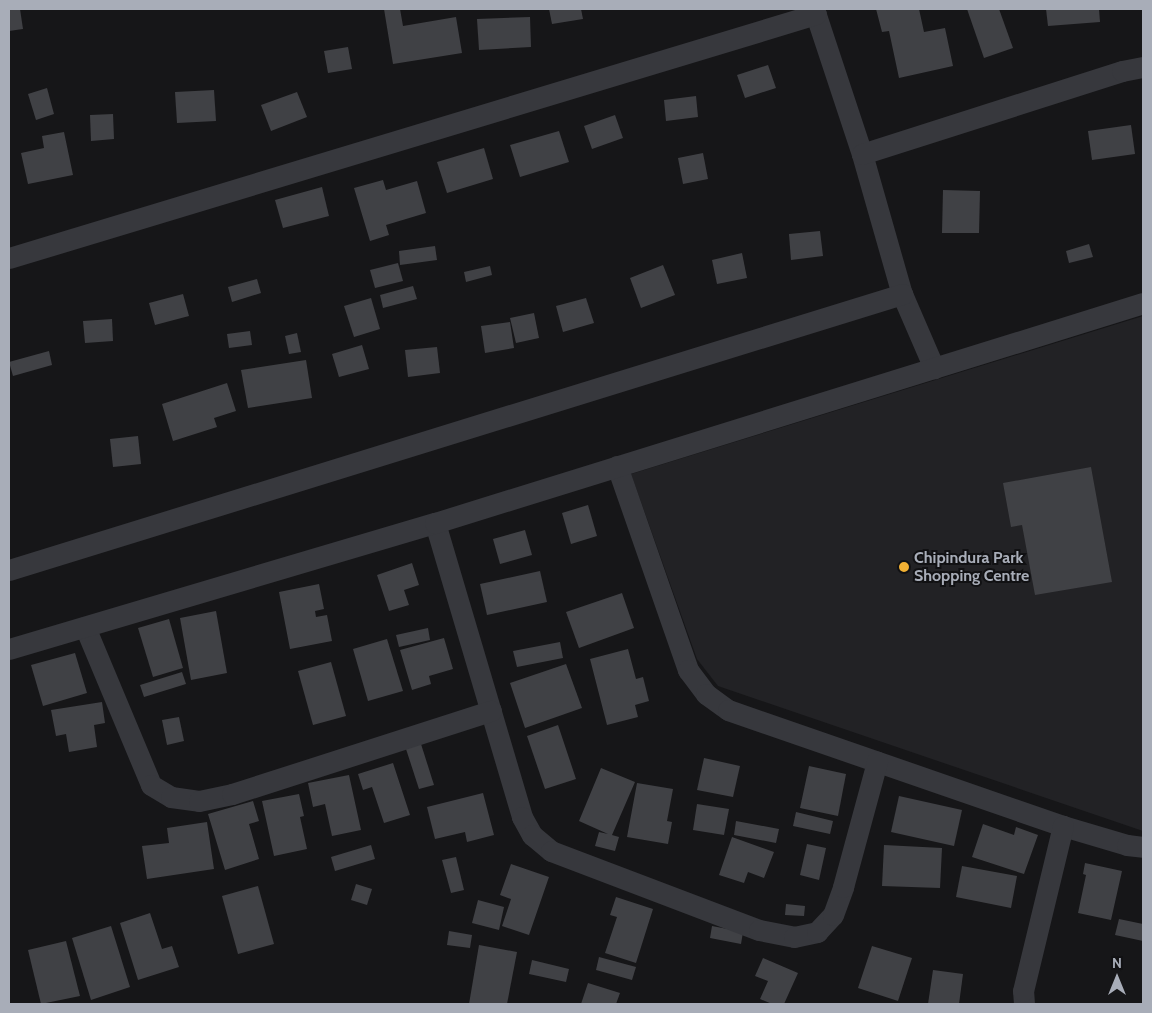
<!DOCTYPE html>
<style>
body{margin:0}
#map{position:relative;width:1152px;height:1013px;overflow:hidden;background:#161618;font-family:Cabin,sans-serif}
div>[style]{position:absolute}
.built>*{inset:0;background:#222225}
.building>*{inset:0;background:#404145}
.minor>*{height:21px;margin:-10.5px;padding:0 10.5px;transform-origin:10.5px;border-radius:10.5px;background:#37383d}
.dots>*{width:14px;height:14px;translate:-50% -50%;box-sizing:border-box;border:2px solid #111113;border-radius:50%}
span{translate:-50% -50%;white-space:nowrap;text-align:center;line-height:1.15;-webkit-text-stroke:4px #111113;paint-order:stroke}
.poi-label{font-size:16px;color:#a8adb8;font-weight:700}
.left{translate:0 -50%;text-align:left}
.frame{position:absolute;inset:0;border:10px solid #a8adb8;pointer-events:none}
.north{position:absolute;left:1092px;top:953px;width:50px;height:50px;-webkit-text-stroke:4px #111113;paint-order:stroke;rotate:0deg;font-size:14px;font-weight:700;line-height:20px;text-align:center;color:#a8adb8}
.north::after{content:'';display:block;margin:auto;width:18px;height:22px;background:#a8adb8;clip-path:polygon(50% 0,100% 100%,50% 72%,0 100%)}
</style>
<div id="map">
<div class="built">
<div style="clip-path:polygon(1143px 316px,1143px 831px,718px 686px,697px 659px,631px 474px)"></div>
</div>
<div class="building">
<div style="clip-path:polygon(9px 9px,20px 9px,23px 29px,9px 31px)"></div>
<div style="clip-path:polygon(384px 9px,400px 9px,403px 26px,456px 17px,462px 53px,393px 64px)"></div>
<div style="clip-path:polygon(549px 9px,581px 9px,583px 19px,552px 24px)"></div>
<div style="clip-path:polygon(876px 9px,919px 9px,924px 32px,945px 28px,953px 66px,899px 78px,889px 31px,882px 32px)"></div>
<div style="clip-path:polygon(967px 9px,999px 9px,1013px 48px,984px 58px)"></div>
<div style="clip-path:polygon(1046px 9px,1099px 9px,1100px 22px,1048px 26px)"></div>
<div style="clip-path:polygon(530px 17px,531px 47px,479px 50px,477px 19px)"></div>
<div style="clip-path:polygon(348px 47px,352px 69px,328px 73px,324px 51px)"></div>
<div style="clip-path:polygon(768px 65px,776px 88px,745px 98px,737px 75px)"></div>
<div style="clip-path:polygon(47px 88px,54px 114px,36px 120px,28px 94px)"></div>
<div style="clip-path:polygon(214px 90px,216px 121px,177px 123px,175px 92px)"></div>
<div style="clip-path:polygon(297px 92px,307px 117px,271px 131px,261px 105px)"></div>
<div style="clip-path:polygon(696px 96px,698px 117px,666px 121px,664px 100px)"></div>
<div style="clip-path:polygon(113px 114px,114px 139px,91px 141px,90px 115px)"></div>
<div style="clip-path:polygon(615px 115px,623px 138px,592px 149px,584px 126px)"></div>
<div style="clip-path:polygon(1131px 125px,1135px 154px,1092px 160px,1088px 131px)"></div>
<div style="clip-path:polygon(559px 131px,569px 162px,520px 177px,510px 145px)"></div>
<div style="clip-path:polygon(64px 132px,73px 175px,28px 184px,21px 153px,44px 148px,42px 136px)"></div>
<div style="clip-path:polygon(484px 148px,493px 179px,447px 193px,437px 162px)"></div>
<div style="clip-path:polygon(703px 153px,708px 179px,683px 184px,678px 158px)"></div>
<div style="clip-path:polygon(383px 180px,386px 190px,417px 181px,426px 213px,386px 225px,389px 235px,370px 241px,354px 188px)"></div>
<div style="clip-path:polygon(322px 187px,329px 216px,283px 228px,275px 200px)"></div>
<div style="clip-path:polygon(943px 190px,980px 191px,979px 233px,942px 233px)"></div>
<div style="clip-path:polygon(820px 231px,823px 256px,791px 260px,789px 234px)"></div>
<div style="clip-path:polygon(1089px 244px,1093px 257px,1069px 263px,1066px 251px)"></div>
<div style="clip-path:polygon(435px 246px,437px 260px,400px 265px,399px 251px)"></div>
<div style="clip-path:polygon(742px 253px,747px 278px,717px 284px,712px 260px)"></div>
<div style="clip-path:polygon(398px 263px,403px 281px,375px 288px,370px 270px)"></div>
<div style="clip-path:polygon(663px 265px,675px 295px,641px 308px,630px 278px)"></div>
<div style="clip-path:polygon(490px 266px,492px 275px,466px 282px,464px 272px)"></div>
<div style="clip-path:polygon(257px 279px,261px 293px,232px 302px,228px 287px)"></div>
<div style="clip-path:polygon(413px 286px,417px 299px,383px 308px,380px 295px)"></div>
<div style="clip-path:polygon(183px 294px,189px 316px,155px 325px,149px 303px)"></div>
<div style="clip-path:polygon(371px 298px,380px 329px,354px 337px,344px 306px)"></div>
<div style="clip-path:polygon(586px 298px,594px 323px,563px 332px,556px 306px)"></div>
<div style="clip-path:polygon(534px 313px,539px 338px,516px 343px,510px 318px)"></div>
<div style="clip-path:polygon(112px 319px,113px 341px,85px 343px,83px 321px)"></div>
<div style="clip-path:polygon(510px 322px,514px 348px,485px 353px,481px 326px)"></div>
<div style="clip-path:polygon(250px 331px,252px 345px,229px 348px,227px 334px)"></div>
<div style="clip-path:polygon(297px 333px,301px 352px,289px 354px,285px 336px)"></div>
<div style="clip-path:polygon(362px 345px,369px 369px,339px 377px,332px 354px)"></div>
<div style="clip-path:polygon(437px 347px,440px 373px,408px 377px,405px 350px)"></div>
<div style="clip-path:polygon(49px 351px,52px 365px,13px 376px,9px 362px)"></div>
<div style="clip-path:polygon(306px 360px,312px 398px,248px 408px,241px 370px)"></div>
<div style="clip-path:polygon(227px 383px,236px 411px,214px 418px,217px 427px,173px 441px,162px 404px)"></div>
<div style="clip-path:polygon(138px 436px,141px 464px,113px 467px,110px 439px)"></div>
<div style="clip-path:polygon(1091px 467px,1112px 582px,1035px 595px,1022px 525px,1011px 527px,1003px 483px)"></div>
<div style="clip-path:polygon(588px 505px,597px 536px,571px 544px,562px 513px)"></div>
<div style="clip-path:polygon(525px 530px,532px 555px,500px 564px,493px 539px)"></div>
<div style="clip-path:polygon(412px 563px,419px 585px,404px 590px,409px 605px,389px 611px,377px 575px)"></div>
<div style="clip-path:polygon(540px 571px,547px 602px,487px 615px,480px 584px)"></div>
<div style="clip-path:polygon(319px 584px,324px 609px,315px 611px,316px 617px,327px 615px,332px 641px,290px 649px,279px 592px)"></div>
<div style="clip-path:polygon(622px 593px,634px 628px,579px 648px,566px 612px)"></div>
<div style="clip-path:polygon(216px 611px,227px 673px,191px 680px,180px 618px)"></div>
<div style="clip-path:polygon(169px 619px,183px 668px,153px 677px,138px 628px)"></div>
<div style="clip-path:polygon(428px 628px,430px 640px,399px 647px,396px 635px)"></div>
<div style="clip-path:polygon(444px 638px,453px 669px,429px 676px,431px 684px,412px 690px,400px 650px)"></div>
<div style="clip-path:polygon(387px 639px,403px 691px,368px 701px,353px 649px)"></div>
<div style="clip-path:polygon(560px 642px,563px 658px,517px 667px,513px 651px)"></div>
<div style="clip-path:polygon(628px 649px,636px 679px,643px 677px,649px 701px,635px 705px,638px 717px,607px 725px,590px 659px)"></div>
<div style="clip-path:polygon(75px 653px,87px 693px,43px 706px,31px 665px)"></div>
<div style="clip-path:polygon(331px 662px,346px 716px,313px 725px,298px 671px)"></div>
<div style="clip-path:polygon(566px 664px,582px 708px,525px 728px,510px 683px)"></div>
<div style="clip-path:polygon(182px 672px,186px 684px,144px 697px,140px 685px)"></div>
<div style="clip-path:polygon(102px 702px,105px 723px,94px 725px,97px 747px,69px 752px,66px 734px,56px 736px,51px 710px)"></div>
<div style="clip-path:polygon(179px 717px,184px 741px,167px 745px,162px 720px)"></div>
<div style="clip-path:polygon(558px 725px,576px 779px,545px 789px,527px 736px)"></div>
<div style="clip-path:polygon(421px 744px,434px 785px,419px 789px,406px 749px)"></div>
<div style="clip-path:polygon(704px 758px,740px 766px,733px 797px,697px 790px)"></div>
<div style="clip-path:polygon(393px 763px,410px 815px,384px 823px,372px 787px,363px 790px,358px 774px)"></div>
<div style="clip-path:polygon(809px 766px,846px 774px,838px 816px,800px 808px)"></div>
<div style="clip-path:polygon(601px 768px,635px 782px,612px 835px,619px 837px,615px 851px,595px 846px,599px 832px,608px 834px,579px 821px)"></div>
<div style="clip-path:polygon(349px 775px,361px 830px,332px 836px,325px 804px,313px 807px,308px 783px)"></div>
<div style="clip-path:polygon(637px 783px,673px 789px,667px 821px,672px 822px,668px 844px,627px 837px)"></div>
<div style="clip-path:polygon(483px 793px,494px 835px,467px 842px,465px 832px,435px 839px,427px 807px)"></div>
<div style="clip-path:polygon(299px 794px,304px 816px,300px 817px,307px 849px,274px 856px,262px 801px)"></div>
<div style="clip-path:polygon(899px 796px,962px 810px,954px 846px,891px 832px)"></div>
<div style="clip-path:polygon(253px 801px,259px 821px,249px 824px,259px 859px,225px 870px,208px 814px)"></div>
<div style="clip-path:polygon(697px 804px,729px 809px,724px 835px,693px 830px)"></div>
<div style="clip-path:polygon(796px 812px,833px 821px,830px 834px,793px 826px)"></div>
<div style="clip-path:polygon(736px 821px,779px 829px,776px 843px,734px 835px)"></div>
<div style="clip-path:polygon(207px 822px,214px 869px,147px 879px,142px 846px,169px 843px,167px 828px)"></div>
<div style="clip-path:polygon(983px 824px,1014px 835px,1016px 827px,1038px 835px,1024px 874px,972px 857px)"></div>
<div style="clip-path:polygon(732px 837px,774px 852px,764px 878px,748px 872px,744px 883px,719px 875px)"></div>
<div style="clip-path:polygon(807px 844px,826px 848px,819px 880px,800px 875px)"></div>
<div style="clip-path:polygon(371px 845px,375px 859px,335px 871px,331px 857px)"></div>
<div style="clip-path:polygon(884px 845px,942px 848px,940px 888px,882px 886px)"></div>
<div style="clip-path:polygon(456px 857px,464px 890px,451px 893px,442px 860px)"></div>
<div style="clip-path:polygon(1085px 863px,1122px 871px,1111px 920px,1078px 913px,1086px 875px,1083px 874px)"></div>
<div style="clip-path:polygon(511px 864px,549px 877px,529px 935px,502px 926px,511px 899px,500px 895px)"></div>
<div style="clip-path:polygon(962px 866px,1017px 876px,1011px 908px,956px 897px)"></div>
<div style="clip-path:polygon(356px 884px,372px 889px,367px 905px,351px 900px)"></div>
<div style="clip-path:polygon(258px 886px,274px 944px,238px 954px,222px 896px)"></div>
<div style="clip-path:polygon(616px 897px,653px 909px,636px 963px,605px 953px,617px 917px,610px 915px)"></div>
<div style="clip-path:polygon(478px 900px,504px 907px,499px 930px,472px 923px)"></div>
<div style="clip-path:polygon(786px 904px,805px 906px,804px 916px,785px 915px)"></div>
<div style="clip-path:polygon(150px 913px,162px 949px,172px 946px,179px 967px,138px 980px,120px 923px)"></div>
<div style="clip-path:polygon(1119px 919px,1143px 924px,1143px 941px,1115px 935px)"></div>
<div style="clip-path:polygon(111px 926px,130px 987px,91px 1000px,72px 938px)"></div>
<div style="clip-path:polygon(712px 926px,743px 932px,741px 944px,710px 938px)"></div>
<div style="clip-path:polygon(449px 931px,472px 935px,470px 948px,447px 945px)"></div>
<div style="clip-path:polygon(66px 941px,80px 996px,41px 1004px,28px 950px)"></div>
<div style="clip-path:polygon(479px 945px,517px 952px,507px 1004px,469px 1004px)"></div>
<div style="clip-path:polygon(872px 946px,912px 958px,898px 1001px,858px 988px)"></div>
<div style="clip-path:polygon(599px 957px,636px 967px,632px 980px,596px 970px)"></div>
<div style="clip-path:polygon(763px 958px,798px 973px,784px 1004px,772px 1004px,760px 999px,768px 981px,755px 976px)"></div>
<div style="clip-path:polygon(532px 960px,569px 969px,566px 982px,529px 974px)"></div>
<div style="clip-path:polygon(933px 970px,963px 974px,959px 1004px,928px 1004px)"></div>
<div style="clip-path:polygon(588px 983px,620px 993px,616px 1004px,581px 1004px)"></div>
</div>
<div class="minor">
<div style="left:814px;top:9px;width:153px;rotate:71.7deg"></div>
<div style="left:862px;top:154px;width:146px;rotate:74.1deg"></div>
<div style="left:902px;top:294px;width:81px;rotate:66.6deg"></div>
<div style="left:862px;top:154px;width:273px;rotate:-17.7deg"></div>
<div style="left:1122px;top:71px;width:21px;rotate:-11deg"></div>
<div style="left:9px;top:258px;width:843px;rotate:-16.82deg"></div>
<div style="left:617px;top:466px;width:216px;rotate:70.8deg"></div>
<div style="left:688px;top:670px;width:30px;rotate:53deg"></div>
<div style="left:706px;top:694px;width:27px;rotate:36deg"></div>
<div style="left:728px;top:710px;width:355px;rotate:19.1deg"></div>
<div style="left:1063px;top:826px;width:67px;rotate:16.5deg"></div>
<div style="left:1127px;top:845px;width:16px;rotate:7deg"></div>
<div style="left:435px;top:523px;width:307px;rotate:73.5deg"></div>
<div style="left:522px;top:817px;width:21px;rotate:61deg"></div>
<div style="left:532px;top:835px;width:25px;rotate:40deg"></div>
<div style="left:551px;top:851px;width:222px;rotate:20.8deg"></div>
<div style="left:759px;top:930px;width:36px;rotate:11deg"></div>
<div style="left:794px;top:937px;width:24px;rotate:-12deg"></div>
<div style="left:817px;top:932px;width:23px;rotate:-47deg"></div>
<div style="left:833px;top:915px;width:30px;rotate:-70deg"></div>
<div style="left:843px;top:887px;width:130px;rotate:-74.8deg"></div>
<div style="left:9px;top:570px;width:935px;rotate:-17.17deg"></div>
<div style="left:85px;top:627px;width:171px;rotate:67.3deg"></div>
<div style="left:151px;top:785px;width:23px;rotate:31deg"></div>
<div style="left:171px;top:797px;width:28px;rotate:8deg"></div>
<div style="left:199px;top:801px;width:34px;rotate:-12deg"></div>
<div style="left:232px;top:794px;width:272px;rotate:-17.8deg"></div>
<div style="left:9px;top:649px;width:444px;rotate:-16.5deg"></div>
<div style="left:435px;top:523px;width:741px;rotate:-17.26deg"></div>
<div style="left:1024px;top:1004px;width:13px;rotate:-94deg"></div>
<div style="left:1023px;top:991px;width:170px;rotate:-76.4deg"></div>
</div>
<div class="dots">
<div style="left:904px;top:567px;background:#f2b134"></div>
</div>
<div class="poi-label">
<span class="left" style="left:914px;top:567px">Chipindura Park<br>Shopping Centre</span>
</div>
<div class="frame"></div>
<div class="north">N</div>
</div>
